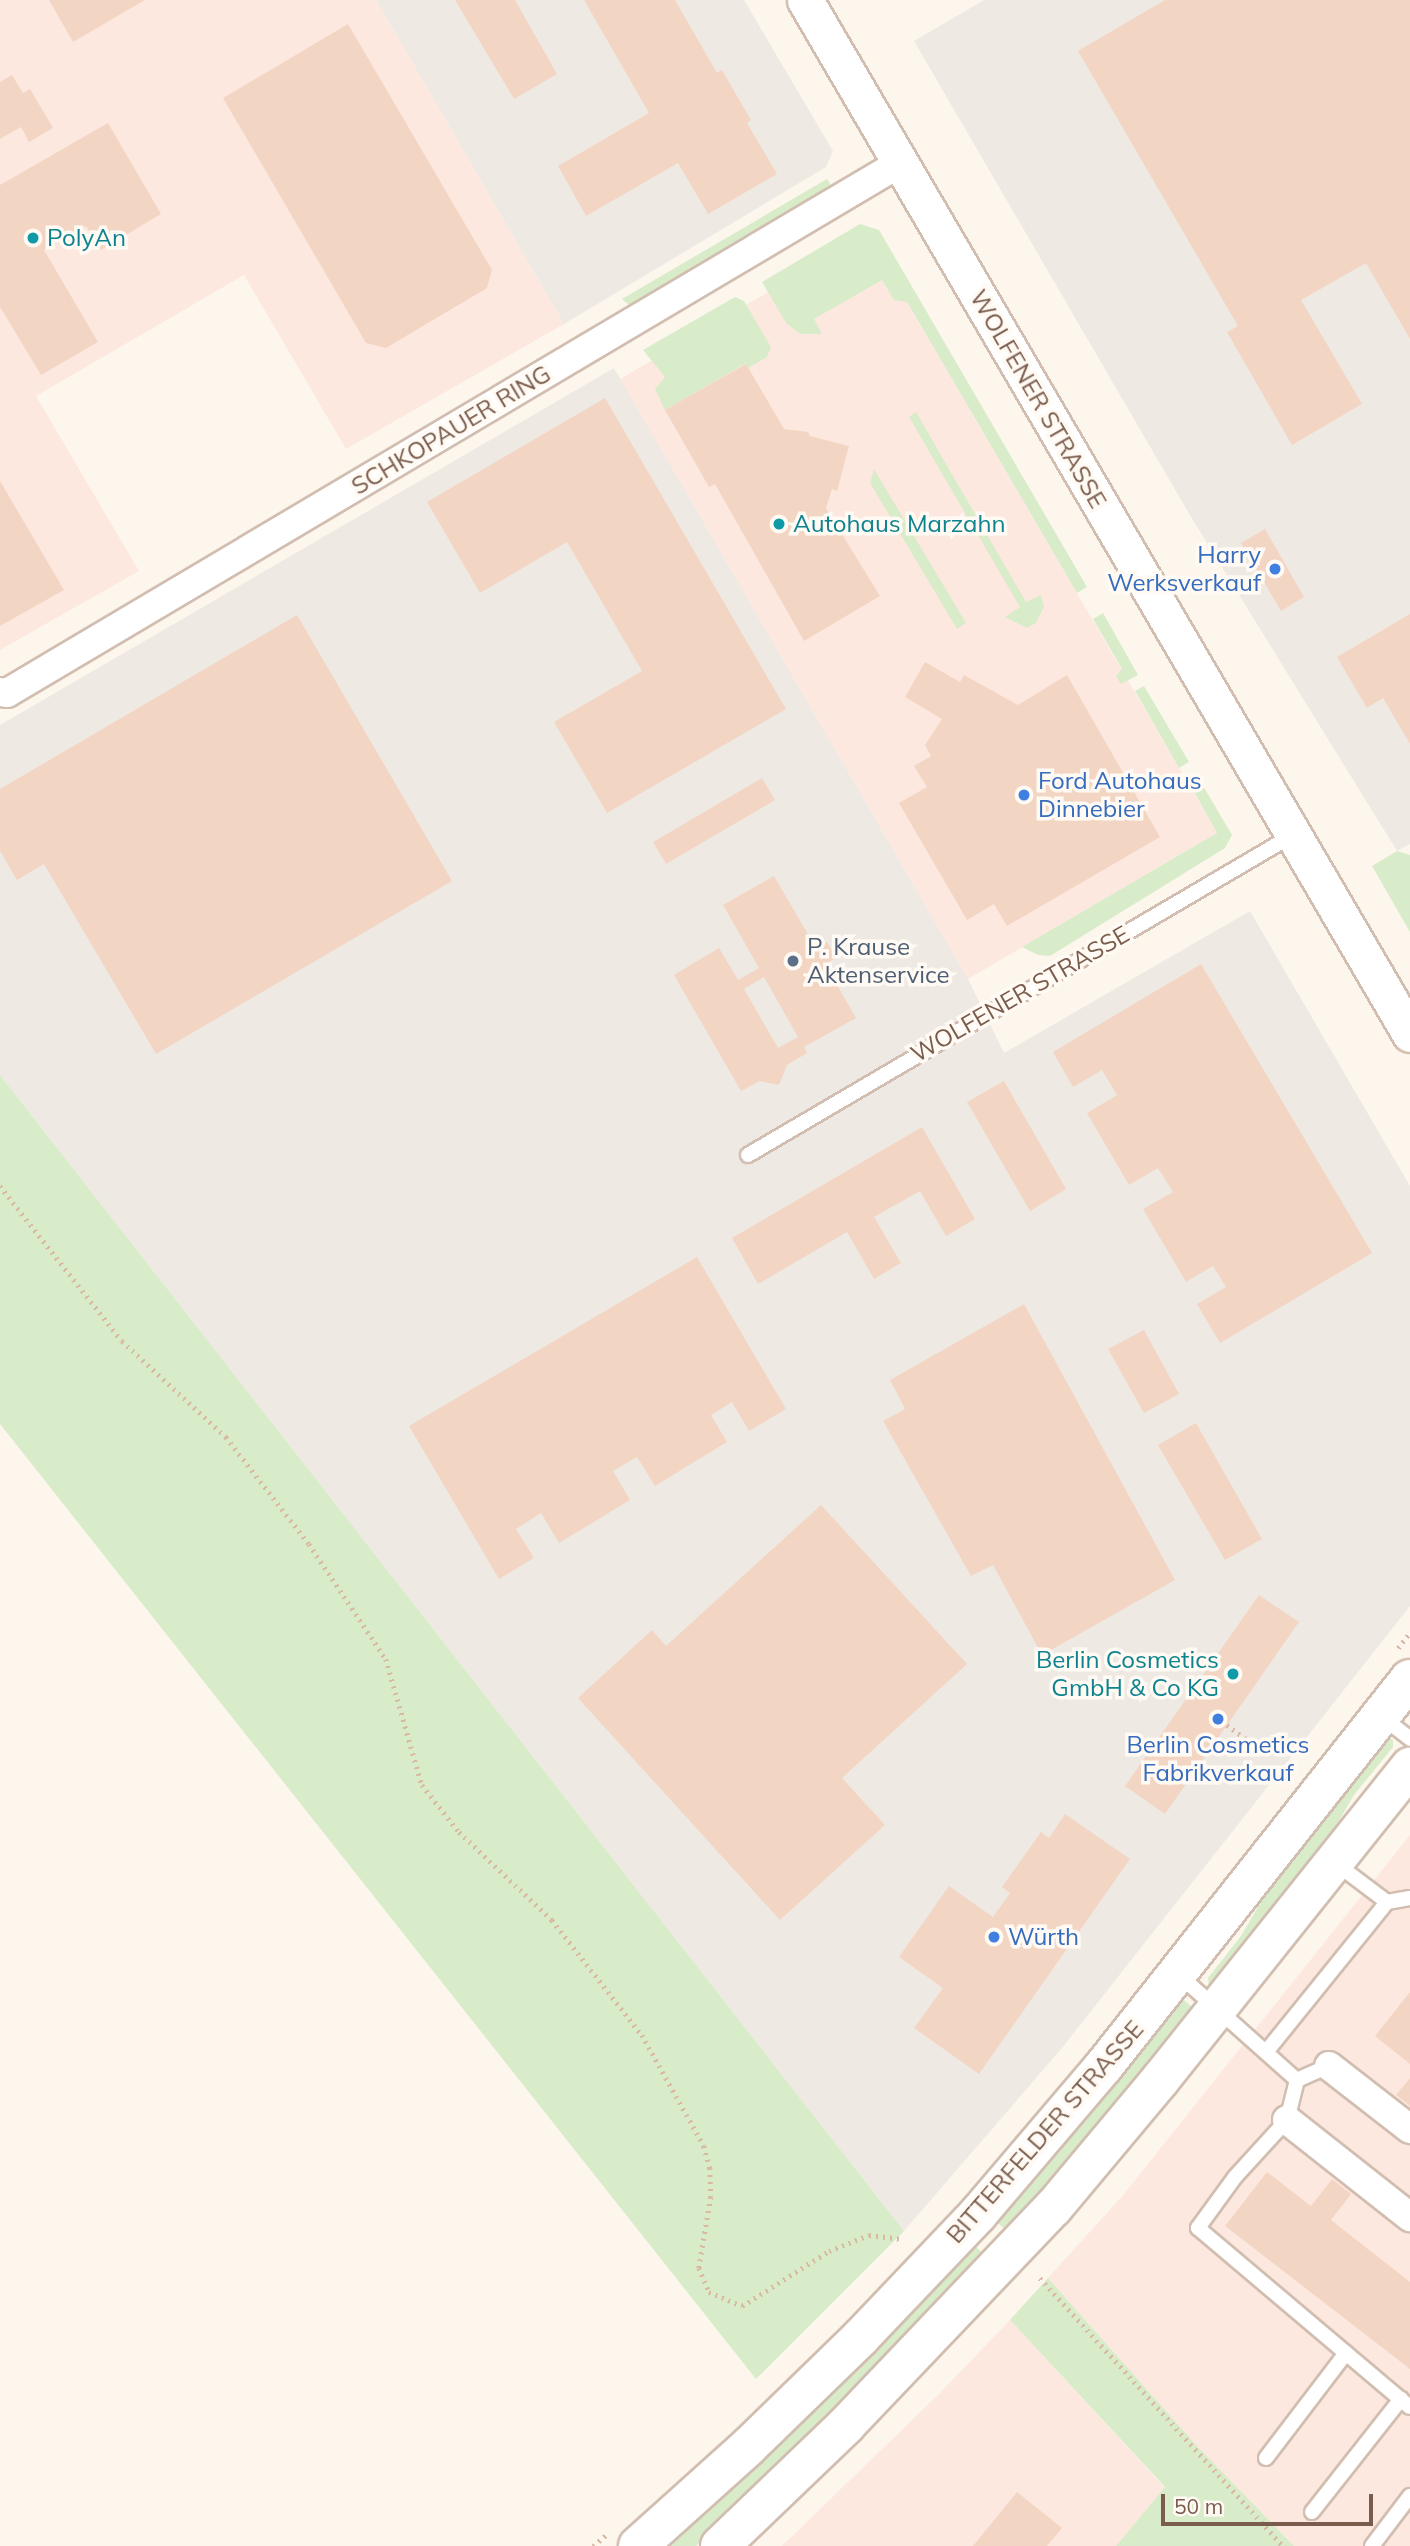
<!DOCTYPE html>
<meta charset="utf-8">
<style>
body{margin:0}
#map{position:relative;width:1410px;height:2546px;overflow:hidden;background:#fdf6ec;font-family:Mulish,sans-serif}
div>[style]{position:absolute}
.commercial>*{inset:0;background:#fde8e0}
.industrial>*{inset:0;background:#efe9e4}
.green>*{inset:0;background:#d8ecc9}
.building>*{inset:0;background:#f3d5c3}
.path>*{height:4.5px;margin-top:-2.25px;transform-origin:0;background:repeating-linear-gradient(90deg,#d9b8a5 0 2px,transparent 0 7px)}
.roads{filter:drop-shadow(2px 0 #d1beb0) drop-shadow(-2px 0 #d1beb0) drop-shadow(0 2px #d1beb0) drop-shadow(0 -2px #d1beb0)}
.service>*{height:14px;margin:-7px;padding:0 7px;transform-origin:7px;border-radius:7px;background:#fff}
.minor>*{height:28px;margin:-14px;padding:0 14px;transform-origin:14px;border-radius:14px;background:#fff}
.tertiary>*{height:35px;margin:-17.5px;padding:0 17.5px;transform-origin:17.5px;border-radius:17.5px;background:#fff}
.secondary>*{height:38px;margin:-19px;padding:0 19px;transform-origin:19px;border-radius:19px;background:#fff}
.dots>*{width:19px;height:19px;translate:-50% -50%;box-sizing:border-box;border:4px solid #fffaf3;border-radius:50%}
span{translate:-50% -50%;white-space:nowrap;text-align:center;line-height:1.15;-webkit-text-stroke:7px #fffaf3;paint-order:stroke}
.culture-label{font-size:24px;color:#0d838f}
.left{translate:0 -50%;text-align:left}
.right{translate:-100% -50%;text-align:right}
.street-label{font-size:24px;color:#7a5c4d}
.shop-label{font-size:24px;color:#366cbe}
.service-label{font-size:24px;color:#4e5e75}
.scale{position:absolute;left:1161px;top:2494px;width:212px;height:32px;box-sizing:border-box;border:4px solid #7a5c4d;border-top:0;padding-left:9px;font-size:21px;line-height:24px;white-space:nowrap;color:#7a5c4d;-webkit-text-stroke:5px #fffaf3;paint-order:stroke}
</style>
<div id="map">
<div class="commercial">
<div style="clip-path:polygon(0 0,376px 0,564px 324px,346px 449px,244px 275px,36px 396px,139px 571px,0 650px)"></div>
<div style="clip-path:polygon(867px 234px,1217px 833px,968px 979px,620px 379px)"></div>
<div style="clip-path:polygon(1410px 1835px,1410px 2546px,1294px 2546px,1198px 2447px,1048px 2278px,1124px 2194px)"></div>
<div style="clip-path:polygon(1010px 2320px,1165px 2488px,1116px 2546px,782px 2546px,940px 2393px)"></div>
</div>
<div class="industrial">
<div style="clip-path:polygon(376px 0,744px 0,833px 151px,826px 167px,564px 324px)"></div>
<div style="clip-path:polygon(984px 0,1410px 0,1410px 844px,1397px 851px,1191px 517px,914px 41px)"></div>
<div style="clip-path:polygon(614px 368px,968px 979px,1004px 1053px,1250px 911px,1410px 1186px,1410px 1606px,1062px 2048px,904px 2231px,0 1075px,0 725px)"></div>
</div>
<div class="green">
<div style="clip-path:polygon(827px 179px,832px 187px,629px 305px,622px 299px)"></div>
<div style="clip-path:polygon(860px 224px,879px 230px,1087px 587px,1077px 593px,907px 302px,894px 300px,882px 280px,814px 319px,822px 334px,800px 334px,786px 323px,762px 282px)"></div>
<div style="clip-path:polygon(735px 297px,744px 301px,771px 347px,767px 357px,748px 368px,745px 364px,665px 410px,655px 389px,665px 377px,643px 350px)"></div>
<div style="clip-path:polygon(916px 412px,1026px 602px,1041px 595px,1044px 607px,1036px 623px,1027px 628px,1005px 617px,1020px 607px,909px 417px)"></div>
<div style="clip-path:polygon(874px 469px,966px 623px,957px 629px,870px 483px)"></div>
<div style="clip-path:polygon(1103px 613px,1138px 675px,1121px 684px,1116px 676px,1122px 669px,1093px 619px)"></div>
<div style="clip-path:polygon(1144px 686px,1189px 762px,1179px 768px,1135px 691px)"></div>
<div style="clip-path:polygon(1199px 779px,1232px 835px,1225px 848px,1050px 956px,1038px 955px,1022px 947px,1217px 833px,1190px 785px)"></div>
<div style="clip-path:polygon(1397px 851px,1410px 855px,1410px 932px,1372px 866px)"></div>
<div style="clip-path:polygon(0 1075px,904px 2231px,756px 2379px,0 1424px)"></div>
<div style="clip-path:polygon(1389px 1737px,1393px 1740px,1393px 1747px,1354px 1795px,1323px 1848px,1209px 1987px,1208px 1978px,1241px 1936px,1289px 1854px,1382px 1738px)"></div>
<div style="clip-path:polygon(1183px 1999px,1193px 2008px,1108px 2121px,1007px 2231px,992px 2218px,1175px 2000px)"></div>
<div style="clip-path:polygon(974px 2245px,989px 2259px,744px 2502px,696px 2546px,659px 2546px)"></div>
<div style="clip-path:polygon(1048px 2278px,1198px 2447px,1294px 2546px,1116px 2546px,1165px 2487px,1010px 2320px)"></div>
</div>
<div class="building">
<div style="clip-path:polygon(49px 0,145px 0,73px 42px)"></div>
<div style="clip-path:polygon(455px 0,515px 0,557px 74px,514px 99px)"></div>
<div style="clip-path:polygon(584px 0,675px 0,717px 73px,722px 70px,751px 120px,747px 123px,777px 174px,708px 214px,678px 163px,586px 216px,558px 166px,649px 113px)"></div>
<div style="clip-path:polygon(1165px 0,1410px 0,1410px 339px,1366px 263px,1301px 300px,1362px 404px,1292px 445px,1227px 332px,1238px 326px,1078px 51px)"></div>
<div style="clip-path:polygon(348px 24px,492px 270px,487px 288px,386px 348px,366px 343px,223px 98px)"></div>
<div style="clip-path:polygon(12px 75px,23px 93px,30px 89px,53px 128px,29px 142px,21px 127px,0 139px,0 82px)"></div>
<div style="clip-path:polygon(108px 123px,161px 214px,101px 250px,86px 226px,44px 250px,98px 342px,41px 375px,0 307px,0 185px)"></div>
<div style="clip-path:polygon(746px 364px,784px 429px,808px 432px,810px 436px,849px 446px,837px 491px,832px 489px,826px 508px,880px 596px,804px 641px,715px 484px,709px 487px,665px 410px)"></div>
<div style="clip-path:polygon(605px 398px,786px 709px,607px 813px,554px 722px,642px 671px,567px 542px,480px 593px,427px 502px)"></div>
<div style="clip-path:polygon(0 481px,64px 590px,0 626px)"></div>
<div style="clip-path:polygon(1265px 529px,1304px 597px,1281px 611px,1241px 543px)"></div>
<div style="clip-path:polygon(1410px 614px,1410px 744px,1383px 698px,1367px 708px,1337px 657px)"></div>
<div style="clip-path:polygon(297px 615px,452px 881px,156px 1054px,44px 864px,17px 880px,0 851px,0 789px)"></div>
<div style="clip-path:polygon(925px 662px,960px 682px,964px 675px,1018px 705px,1067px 675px,1160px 837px,1007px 926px,994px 904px,967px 920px,899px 803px,927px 787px,914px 766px,931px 756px,925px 745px,942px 719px,905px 697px)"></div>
<div style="clip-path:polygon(762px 778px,775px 800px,666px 864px,653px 842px)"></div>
<div style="clip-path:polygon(evenodd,774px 876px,816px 948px,827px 942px,836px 958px,825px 964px,856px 1018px,804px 1047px,807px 1053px,787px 1065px,779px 1085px,760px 1081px,741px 1091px,674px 975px,719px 948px,738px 980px,759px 968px,723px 905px,774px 876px,764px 977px,798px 1037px,778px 1048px,744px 989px,764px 977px)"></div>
<div style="clip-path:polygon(1201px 964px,1372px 1253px,1220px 1343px,1197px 1304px,1226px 1287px,1213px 1266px,1186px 1282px,1143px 1209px,1173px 1192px,1158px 1168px,1129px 1185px,1087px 1113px,1117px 1095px,1102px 1070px,1073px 1087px,1053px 1052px)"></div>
<div style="clip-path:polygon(1004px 1081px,1066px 1189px,1030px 1211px,967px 1102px)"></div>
<div style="clip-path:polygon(922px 1127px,975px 1219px,946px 1236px,920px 1191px,874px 1217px,901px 1263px,874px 1279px,847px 1232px,758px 1284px,732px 1238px)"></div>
<div style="clip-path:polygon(697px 1257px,786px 1409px,749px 1431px,732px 1402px,711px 1415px,727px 1442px,655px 1486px,637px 1457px,613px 1471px,630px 1500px,559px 1543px,541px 1513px,516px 1529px,534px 1558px,499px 1579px,409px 1426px)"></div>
<div style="clip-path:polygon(1024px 1304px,1175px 1580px,1042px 1655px,993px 1565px,971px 1576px,883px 1421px,905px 1409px,890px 1380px)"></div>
<div style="clip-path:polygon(1144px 1330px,1179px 1394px,1144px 1413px,1108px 1349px)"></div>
<div style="clip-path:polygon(1196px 1423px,1262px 1539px,1225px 1560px,1158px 1445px)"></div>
<div style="clip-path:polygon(821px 1505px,967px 1664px,842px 1778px,885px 1825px,780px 1920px,578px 1698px,652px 1630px,666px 1646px)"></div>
<div style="clip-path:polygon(1259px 1595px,1299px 1622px,1165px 1814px,1125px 1786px)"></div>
<div style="clip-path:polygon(1065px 1814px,1130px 1859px,979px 2074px,914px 2028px,943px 1988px,899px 1957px,949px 1886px,993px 1917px,1010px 1893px,1002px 1887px,1041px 1832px,1049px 1838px)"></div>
<div style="clip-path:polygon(1410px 1992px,1410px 2064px,1375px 2036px)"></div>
<div style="clip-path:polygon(1410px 2078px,1410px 2106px,1396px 2095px)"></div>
<div style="clip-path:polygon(1267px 2172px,1311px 2206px,1332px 2179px,1351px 2194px,1331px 2220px,1410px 2282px,1410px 2369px,1225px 2226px)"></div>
<div style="clip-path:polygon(1017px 2492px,1062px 2528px,1047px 2546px,973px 2546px)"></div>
</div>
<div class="path">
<div style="left:0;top:1186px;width:197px;rotate:51.8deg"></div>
<div style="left:122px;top:1341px;width:142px;rotate:42.7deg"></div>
<div style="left:226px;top:1437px;width:135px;rotate:52.2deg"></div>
<div style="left:309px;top:1544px;width:138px;rotate:56.2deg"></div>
<div style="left:386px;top:1659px;width:131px;rotate:74.1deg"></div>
<div style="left:422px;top:1785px;width:60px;rotate:51.8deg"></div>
<div style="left:459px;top:1832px;width:128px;rotate:43.4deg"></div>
<div style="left:552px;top:1920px;width:146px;rotate:52deg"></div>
<div style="left:642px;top:2035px;width:127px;rotate:60.8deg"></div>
<div style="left:704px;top:2146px;width:23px;rotate:75deg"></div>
<div style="left:710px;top:2168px;width:29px;rotate:88deg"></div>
<div style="left:711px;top:2197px;width:72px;rotate:99.6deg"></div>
<div style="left:699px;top:2268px;width:26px;rotate:67deg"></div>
<div style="left:709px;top:2292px;width:36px;rotate:23deg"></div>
<div style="left:742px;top:2306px;width:103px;rotate:-32.3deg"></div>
<div style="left:829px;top:2251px;width:43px;rotate:-21.8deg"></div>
<div style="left:869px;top:2235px;width:33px;rotate:7deg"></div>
<div style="left:1398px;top:1648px;width:20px;rotate:-53deg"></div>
<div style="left:1227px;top:1725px;width:46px;rotate:36.1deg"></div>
<div style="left:1040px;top:2278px;width:362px;rotate:47.8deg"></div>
<div style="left:593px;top:2546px;width:17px;rotate:-40deg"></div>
</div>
<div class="roads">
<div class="service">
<div style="left:748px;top:1155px;width:632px;rotate:-30.42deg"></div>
<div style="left:1381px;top:1716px;width:37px;rotate:38deg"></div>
<div style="left:1334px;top:1862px;width:66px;rotate:37deg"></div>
<div style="left:1387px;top:1902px;width:23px;rotate:-10deg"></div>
<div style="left:1179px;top:1975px;width:158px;rotate:41.7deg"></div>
<div style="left:1297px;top:2080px;width:41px;rotate:104deg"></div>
<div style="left:1287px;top:2120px;width:77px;rotate:132.4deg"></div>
<div style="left:1235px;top:2177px;width:63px;rotate:126deg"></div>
<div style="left:1198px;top:2228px;width:277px;rotate:40.2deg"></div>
<div style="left:1266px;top:2052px;width:193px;rotate:-51.1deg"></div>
<div style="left:1297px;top:2080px;width:35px;rotate:-24deg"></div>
<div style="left:1266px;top:2458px;width:132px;rotate:-52.7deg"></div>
<div style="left:1312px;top:2512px;width:144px;rotate:-51.8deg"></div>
<div style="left:1372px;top:2546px;width:63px;rotate:-52.8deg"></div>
</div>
<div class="minor">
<div style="left:0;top:692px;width:7px;rotate:8deg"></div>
<div style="left:7px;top:693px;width:1038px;rotate:-30.69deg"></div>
<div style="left:1329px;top:2066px;width:103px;rotate:37.9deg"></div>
<div style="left:1287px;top:2120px;width:157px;rotate:38.3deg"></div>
</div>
<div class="tertiary">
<div style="left:805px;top:0;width:1198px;rotate:59.67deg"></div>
</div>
<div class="secondary">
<div style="left:638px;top:2546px;width:148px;rotate:-42deg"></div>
<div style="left:748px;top:2447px;width:158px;rotate:-44.2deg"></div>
<div style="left:861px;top:2337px;width:170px;rotate:-46.4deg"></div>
<div style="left:978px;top:2214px;width:194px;rotate:-49.6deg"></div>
<div style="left:1104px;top:2066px;width:493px;rotate:-51.7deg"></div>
<div style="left:720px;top:2546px;width:176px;rotate:-43.8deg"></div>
<div style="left:847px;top:2424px;width:298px;rotate:-46.4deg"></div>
<div style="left:1053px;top:2208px;width:167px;rotate:-50.1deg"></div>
<div style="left:1160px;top:2080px;width:401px;rotate:-51.4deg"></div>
</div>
</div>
<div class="dots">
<div style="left:33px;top:238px;background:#0f9aa8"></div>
<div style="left:779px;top:524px;background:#0f9aa8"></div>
<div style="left:1275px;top:569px;background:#3f7fe0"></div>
<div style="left:1024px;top:795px;background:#3f7fe0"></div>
<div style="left:793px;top:961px;background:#5c6f8a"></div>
<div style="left:1233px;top:1674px;background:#0f9aa8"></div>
<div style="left:1218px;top:1719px;background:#3f7fe0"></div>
<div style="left:994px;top:1937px;background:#3f7fe0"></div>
</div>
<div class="culture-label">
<span class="left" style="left:47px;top:238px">PolyAn</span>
<span class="left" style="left:793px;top:524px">Autohaus Marzahn</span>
<span class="right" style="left:1219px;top:1674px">Berlin Cosmetics<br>GmbH &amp; Co KG</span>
</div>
<div class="street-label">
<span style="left:1038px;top:399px;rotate:60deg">WOLFENER STRASSE</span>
<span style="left:451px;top:430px;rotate:-31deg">SCHKOPAUER RING</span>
<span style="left:1020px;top:994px;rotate:-30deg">WOLFENER STRASSE</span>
<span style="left:1045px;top:2132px;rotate:-49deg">BITTERFELDER STRASSE</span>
</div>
<div class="shop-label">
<span class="right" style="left:1261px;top:569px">Harry<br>Werksverkauf</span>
<span class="left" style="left:1038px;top:795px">Ford Autohaus<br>Dinnebier</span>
<span style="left:1218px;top:1759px">Berlin Cosmetics<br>Fabrikverkauf</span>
<span class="left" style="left:1008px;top:1937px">Würth</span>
</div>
<div class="service-label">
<span class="left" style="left:807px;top:961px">P. Krause<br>Aktenservice</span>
</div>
<div class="scale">50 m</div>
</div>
